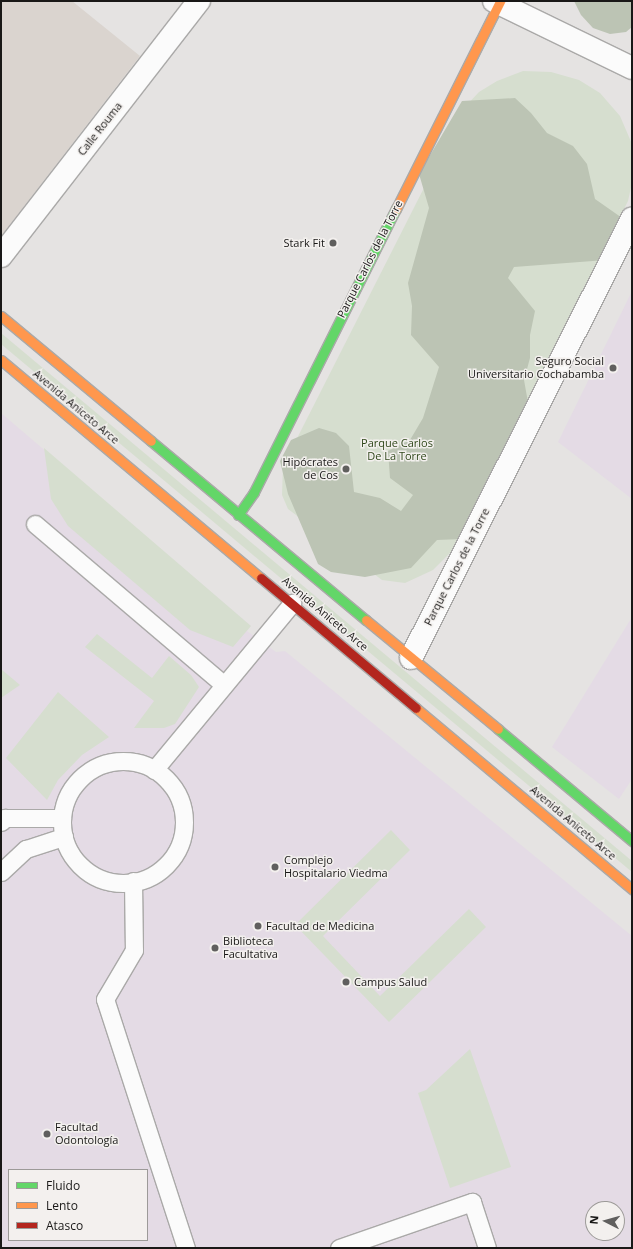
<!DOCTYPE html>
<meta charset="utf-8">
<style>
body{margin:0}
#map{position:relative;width:633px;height:1249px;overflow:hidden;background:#e5e3e2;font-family:"Open Sans",sans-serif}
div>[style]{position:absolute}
.built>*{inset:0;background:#dad4cf}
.medical>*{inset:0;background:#e4dbe5}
.green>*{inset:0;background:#d6decf}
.forest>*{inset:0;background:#bcc4b4}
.roads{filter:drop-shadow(1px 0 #aaa9a8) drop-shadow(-1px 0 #aaa9a8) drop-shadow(0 1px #aaa9a8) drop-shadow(0 -1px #aaa9a8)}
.lane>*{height:17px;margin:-8.5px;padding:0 8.5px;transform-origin:8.5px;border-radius:8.5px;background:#fbfbfb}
.lane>.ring{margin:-8.5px;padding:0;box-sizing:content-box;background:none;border:17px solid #fbfbfb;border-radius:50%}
.street>*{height:22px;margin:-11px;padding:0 11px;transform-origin:11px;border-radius:11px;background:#fbfbfb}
.fast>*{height:9px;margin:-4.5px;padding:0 4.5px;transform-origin:4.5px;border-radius:4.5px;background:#63d668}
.slow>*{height:9px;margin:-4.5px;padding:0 4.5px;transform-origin:4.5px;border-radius:4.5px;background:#ff974d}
.jam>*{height:9px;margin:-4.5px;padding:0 4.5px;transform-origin:4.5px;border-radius:4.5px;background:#b3261e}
.dots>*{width:11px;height:11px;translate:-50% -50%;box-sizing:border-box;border:2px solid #f3f0ee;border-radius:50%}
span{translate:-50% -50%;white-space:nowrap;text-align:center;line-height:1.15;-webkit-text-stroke:3px #f3f0ee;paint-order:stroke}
.street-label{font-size:11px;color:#191817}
.poi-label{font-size:11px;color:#191817}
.right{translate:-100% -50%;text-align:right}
.left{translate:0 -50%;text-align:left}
.park-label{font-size:11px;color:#30481b}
.frame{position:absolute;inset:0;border:2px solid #191817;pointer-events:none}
.legend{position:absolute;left:8px;top:1169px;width:140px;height:72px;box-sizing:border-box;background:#f3f0ee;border:1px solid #9c9a98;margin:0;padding:5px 7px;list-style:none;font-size:12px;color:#191817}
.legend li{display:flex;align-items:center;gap:8px;height:20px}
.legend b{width:20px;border:1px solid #9c9a98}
.north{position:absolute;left:585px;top:1201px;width:40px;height:40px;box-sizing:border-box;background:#f3f0ee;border:1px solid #9c9a98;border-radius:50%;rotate:276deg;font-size:11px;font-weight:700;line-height:16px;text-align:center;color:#191817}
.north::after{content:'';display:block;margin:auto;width:14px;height:18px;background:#605f5e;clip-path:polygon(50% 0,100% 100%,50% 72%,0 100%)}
</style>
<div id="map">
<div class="built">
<div style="clip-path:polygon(1px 1px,72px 1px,140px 56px,1px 236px)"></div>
</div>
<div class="medical">
<div style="clip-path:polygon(632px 291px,632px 499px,558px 442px)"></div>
<div style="clip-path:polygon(evenodd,1px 413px,251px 626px,247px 631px,276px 652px,285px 651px,632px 936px,632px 1248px,1px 1248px,1px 413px,9px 1170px,147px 1170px,147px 1240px,9px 1240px,9px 1170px,1px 413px,593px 1209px,617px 1209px,617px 1233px,593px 1233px,593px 1209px)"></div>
<div style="clip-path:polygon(632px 617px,632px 779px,619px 799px,552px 747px)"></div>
</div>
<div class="green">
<div style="clip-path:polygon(523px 71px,551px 72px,579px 80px,600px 93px,620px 116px,632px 144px,632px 183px,628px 201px,451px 552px,433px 570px,405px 583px,382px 580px,288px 509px,282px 495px,283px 466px,465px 107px,479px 92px,497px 81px)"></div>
<div style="clip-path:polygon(1px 333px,632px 861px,632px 872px,1px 344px)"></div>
<div style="clip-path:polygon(44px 448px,251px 626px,233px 647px,190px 630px,68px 526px,51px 499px)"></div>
<div style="clip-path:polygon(97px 634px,152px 678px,169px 656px,191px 675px,199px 687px,175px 724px,164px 728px,134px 728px,154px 701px,85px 647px)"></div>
<div style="clip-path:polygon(1px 669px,20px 685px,1px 698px)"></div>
<div style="clip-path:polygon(58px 692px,109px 737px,82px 755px,58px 780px,47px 800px,6px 758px)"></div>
<div style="clip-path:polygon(391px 830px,410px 850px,323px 936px,380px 996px,469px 909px,486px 927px,389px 1022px,295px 925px)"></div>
<div style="clip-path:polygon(470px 1049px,511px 1167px,450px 1188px,418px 1093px,426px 1090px)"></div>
</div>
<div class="forest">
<div style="clip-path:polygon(574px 1px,632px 1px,632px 27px,626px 32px,610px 34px,593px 28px,581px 15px)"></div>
<div style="clip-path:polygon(515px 98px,531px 113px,547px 133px,573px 146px,587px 164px,595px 199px,625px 220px,606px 260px,514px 267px,508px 278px,535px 311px,530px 335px,530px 358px,524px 380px,534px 436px,462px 539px,437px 540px,411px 568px,365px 577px,331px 572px,318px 564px,288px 494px,280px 461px,291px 440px,319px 428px,336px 433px,349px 446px,354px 492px,380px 498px,401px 511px,413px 495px,390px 478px,388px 451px,410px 440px,423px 418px,439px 367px,411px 335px,412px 306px,408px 283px,429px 208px,419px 174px,462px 101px)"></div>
</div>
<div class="roads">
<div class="lane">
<div style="left:35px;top:524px;width:248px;rotate:40.4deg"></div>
<div class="ring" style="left:62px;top:761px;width:105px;height:105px"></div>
<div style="left:154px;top:770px;width:217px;rotate:-50.4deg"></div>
<div style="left:1px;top:822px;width:6px;rotate:-45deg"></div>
<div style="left:5px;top:818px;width:57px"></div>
<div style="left:1px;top:872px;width:34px;rotate:-43deg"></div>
<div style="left:26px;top:849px;width:40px;rotate:-18deg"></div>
<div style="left:133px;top:881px;width:69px;rotate:89.2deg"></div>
<div style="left:134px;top:950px;width:57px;rotate:120.6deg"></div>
<div style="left:105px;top:999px;width:262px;rotate:72deg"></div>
<div style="left:339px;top:1248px;width:141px;rotate:-19.1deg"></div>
<div style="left:472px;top:1202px;width:48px;rotate:71.9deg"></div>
</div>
<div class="street">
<div style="left:494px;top:1px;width:153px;rotate:25.9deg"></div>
<div style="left:1px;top:256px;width:323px;rotate:-52.2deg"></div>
<div style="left:411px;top:658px;width:492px;rotate:-63.3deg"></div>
</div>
<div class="fast">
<div style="left:151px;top:441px;width:280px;rotate:39.8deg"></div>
<div style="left:238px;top:515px;width:28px;rotate:-55deg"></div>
<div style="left:254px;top:492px;width:317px;rotate:-63.4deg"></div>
<div style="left:498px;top:729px;width:175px;rotate:39.9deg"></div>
</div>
<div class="slow">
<div style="left:396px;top:209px;width:233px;rotate:-63.4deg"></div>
<div style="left:1px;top:316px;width:195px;rotate:39.8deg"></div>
<div style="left:1px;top:360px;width:339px;rotate:40deg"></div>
<div style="left:366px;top:620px;width:171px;rotate:39.5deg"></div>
<div style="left:416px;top:708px;width:282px;rotate:40deg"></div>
</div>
<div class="jam">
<div style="left:261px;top:578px;width:202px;rotate:40deg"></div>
</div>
</div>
<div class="dots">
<div style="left:333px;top:243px;background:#605f5e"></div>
<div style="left:613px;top:368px;background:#605f5e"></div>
<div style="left:346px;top:469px;background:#605f5e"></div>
<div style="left:275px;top:867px;background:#605f5e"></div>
<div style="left:258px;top:926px;background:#605f5e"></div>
<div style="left:215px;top:948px;background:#605f5e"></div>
<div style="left:346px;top:982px;background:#605f5e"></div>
<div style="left:47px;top:1134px;background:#605f5e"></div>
</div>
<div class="street-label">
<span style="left:100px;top:129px;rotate:-52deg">Calle Rouma</span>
<span style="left:370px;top:259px;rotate:-63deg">Parque Carlos de la Torre</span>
<span style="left:76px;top:407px;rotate:40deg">Avenida Aniceto Arce</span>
<span style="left:457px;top:567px;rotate:-63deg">Parque Carlos de la Torre</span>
<span style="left:325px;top:614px;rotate:40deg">Avenida Aniceto Arce</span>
<span style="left:573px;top:823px;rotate:40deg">Avenida Aniceto Arce</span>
</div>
<div class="poi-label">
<span class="right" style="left:325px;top:243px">Stark Fit</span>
<span class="right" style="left:604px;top:368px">Seguro Social<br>Universitario Cochabamba</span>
<span class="right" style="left:338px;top:469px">Hipócrates<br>de Cos</span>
<span class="left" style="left:284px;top:867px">Complejo<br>Hospitalario Viedma</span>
<span class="left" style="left:266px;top:926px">Facultad de Medicina</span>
<span class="left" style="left:223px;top:948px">Biblioteca<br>Facultativa</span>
<span class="left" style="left:354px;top:982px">Campus Salud</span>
<span class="left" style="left:55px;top:1134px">Facultad<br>Odontología</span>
</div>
<div class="park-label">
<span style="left:397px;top:450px">Parque Carlos<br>De La Torre</span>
</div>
<div class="frame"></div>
<ul class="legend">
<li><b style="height:5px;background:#63d668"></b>Fluido</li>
<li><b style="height:5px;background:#ff974d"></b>Lento</li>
<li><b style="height:5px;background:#b3261e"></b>Atasco</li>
</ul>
<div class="north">N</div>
</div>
